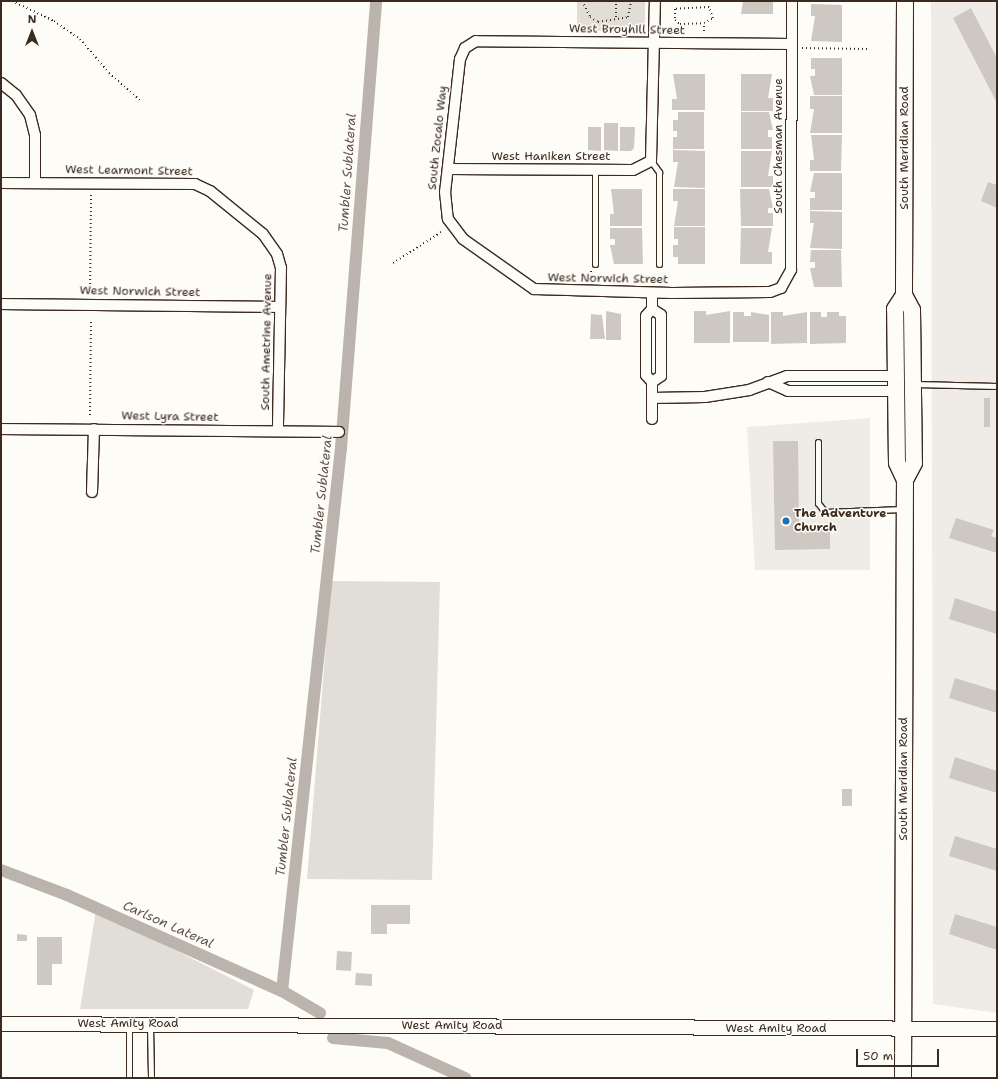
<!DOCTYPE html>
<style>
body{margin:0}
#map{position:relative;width:998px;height:1079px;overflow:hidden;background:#fdfcf7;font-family:"Shantell Sans",sans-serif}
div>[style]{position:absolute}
.built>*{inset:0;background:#efece7}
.green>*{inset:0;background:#e1ded7}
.canal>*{height:12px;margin:-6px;padding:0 6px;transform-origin:6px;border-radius:6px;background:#bbb4ad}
.building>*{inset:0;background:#cdc8c2}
.path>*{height:2px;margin-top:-1px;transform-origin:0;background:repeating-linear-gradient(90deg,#3b2a1e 0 1px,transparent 0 4px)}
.roads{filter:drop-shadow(1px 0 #3b2a1e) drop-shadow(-1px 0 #3b2a1e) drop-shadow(0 1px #3b2a1e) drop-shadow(0 -1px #3b2a1e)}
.service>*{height:5px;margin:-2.5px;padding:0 2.5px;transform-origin:2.5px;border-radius:2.5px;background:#fdfcf7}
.minor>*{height:10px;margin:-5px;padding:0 5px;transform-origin:5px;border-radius:5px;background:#fdfcf7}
.secondary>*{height:14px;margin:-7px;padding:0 7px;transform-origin:7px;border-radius:7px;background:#fdfcf7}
.primary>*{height:16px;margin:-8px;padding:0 8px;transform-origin:8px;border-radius:8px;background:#fdfcf7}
.dots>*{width:11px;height:11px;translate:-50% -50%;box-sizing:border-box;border:2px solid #fdfcf7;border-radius:50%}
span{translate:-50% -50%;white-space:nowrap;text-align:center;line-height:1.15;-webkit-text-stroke:3px #fdfcf7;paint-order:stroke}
.street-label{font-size:12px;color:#3b2a1e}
.poi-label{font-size:12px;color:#3b2a1e;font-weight:700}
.left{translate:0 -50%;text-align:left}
.water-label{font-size:13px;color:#615349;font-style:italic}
.frame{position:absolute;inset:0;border:2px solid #3b2a1e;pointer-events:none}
.north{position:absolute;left:12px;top:12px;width:40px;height:40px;-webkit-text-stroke:3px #fdfcf7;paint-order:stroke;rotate:0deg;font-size:11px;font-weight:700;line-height:16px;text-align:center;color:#3b2a1e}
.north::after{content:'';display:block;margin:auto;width:14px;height:18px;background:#3b2a1e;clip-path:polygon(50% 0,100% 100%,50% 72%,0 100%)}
.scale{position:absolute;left:856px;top:1049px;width:83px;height:18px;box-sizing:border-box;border:2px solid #3b2a1e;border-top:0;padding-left:5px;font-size:12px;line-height:14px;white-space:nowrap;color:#3b2a1e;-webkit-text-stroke:3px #fdfcf7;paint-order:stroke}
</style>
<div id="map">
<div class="built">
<div style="clip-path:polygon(931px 1px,997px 1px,997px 1013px,933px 1004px)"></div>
<div style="clip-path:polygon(870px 418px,870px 570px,755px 570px,747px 427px)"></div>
</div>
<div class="green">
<div style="clip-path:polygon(577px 1px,645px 1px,645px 28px,635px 31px,577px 31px)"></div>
<div style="clip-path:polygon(331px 581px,440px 582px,432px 880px,307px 879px)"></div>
<div style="clip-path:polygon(96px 910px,254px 990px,248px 1009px,80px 1009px)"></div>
</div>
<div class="canal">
<div style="left:1px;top:870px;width:71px;rotate:20.7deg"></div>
<div style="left:67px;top:895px;width:235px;rotate:24.1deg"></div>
<div style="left:282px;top:991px;width:44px;rotate:30.1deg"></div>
<div style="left:282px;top:991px;width:546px;rotate:-83.8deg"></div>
<div style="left:341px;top:448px;width:448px;rotate:-85.5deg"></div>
<div style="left:333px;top:1038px;width:55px;rotate:5.2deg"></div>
<div style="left:388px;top:1043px;width:85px;rotate:24.4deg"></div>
</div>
<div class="building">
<div style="clip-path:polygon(743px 1px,773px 1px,773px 14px,741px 14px)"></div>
<div style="clip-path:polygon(811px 4px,842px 5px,842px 42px,811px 41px,815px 16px,811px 16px)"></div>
<div style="clip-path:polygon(971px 8px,997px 58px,997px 103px,953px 18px)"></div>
<div style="clip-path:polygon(811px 58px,842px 58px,842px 95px,814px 95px,810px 76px,815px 76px,815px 69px,811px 69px)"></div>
<div style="clip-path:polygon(673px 74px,705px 74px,705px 110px,672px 110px,672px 99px,677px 99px)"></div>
<div style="clip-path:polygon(741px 74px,772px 74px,768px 98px,773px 98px,773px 111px,741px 111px)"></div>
<div style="clip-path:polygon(810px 96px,842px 96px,842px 133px,810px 133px,814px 109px,810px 109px)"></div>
<div style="clip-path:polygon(678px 112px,704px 112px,704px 149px,673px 149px,673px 137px,677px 137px,677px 131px,673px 131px,673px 120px,678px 120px)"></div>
<div style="clip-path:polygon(741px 112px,769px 112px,773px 130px,768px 130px,768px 137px,772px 137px,772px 149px,741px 149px)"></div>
<div style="clip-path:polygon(604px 123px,618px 123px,618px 151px,604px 150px)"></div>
<div style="clip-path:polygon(588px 127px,601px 127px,601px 151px,588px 150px)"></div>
<div style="clip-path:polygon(620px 127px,635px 127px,634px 148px,631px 151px,620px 151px)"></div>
<div style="clip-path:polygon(811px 135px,842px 135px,841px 171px,810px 171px,810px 160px,814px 160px)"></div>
<div style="clip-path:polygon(673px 150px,705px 151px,705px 188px,674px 187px,678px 162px,673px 162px)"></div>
<div style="clip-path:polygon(741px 151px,772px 151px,768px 176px,773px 176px,773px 187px,741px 187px)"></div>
<div style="clip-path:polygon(814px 173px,842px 173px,842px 210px,810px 210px,810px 198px,815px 198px,815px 192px,810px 192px)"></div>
<div style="clip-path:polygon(988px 182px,997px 185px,997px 208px,981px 201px)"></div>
<div style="clip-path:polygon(611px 189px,642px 189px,642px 226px,610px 226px,610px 214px,614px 214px)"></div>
<div style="clip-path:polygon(673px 189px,705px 189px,705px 226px,674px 226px,678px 201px,673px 201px)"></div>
<div style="clip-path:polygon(740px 189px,769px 189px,773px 208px,768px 208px,768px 213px,773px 213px,773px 226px,741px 226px)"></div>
<div style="clip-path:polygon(810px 211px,842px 212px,842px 249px,810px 248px,814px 223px,810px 223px)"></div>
<div style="clip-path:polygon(674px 227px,705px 227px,705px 264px,678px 264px,678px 257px,673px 257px,673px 245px,678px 245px,678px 239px,674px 239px)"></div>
<div style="clip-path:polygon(610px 228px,642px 228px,643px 264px,614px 264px,610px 245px,615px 245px,615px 239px,610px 239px)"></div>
<div style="clip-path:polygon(741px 228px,772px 228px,768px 252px,772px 252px,772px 264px,740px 264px)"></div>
<div style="clip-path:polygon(811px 250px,841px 250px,842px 287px,814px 287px,810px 268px,815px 268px,815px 262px,810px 262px)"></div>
<div style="clip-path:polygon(606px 311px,621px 314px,621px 340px,606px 340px)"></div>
<div style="clip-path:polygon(694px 311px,706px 311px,706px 315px,730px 311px,730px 343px,694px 343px)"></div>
<div style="clip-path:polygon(733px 312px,744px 312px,744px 316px,751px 316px,751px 312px,769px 315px,769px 342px,733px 342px)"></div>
<div style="clip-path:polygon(771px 312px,783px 312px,783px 316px,807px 312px,807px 343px,771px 344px)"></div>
<div style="clip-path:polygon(810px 312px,821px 312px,821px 317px,827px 317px,827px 312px,839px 312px,839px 316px,846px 316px,846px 343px,810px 344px)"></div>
<div style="clip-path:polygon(591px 314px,602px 315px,605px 339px,590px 339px)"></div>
<div style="clip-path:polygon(984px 398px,990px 398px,990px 427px,984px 427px)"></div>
<div style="clip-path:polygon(773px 441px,798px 441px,799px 525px,830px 525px,830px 549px,775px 550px)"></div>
<div style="clip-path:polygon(956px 518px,994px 530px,991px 536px,997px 538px,997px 553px,949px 538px)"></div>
<div style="clip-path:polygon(955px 598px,997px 612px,997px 634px,949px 619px)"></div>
<div style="clip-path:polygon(955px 678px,997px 691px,997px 713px,949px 698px)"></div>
<div style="clip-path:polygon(955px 757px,997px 771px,997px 793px,949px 778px)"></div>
<div style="clip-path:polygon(842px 789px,852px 789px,852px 806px,842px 806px)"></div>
<div style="clip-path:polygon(955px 836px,997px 849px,997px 871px,949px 856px)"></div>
<div style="clip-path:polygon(371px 905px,410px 905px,410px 924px,387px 924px,387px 934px,371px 934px)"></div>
<div style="clip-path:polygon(955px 914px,997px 927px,997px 950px,949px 934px)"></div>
<div style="clip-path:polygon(17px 934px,27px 935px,27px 941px,17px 941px)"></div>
<div style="clip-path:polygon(37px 937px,62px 937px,62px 964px,52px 964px,52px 985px,37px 985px)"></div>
<div style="clip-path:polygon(337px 951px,352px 952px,351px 971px,336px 970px)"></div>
<div style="clip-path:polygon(356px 973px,372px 974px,372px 986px,355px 985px)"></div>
</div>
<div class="path">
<div style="left:12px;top:1px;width:47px;rotate:25.5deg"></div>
<div style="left:54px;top:21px;width:32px;rotate:35deg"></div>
<div style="left:80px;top:39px;width:45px;rotate:49.5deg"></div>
<div style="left:109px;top:73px;width:41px;rotate:41.1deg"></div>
<div style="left:582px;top:1px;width:18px;rotate:63deg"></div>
<div style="left:590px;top:17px;width:9px;rotate:32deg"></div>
<div style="left:598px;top:22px;width:30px;rotate:-9deg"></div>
<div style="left:628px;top:17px;width:16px;rotate:-79deg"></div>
<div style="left:616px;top:17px;width:16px;rotate:-90deg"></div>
<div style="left:704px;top:31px;width:8px;rotate:-90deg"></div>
<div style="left:704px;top:23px;width:10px;rotate:-29deg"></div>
<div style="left:713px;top:18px;width:12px;rotate:-110deg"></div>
<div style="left:709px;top:7px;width:34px;rotate:177deg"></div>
<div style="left:675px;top:9px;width:11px;rotate:90deg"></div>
<div style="left:675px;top:20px;width:6px;rotate:39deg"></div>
<div style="left:680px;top:24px;width:24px;rotate:-2deg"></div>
<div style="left:802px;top:48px;width:65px;rotate:0.9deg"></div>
<div style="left:393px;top:263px;width:59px;rotate:-32.6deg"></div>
<div style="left:591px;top:271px;width:8px;rotate:90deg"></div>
<div style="left:90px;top:292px;width:97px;rotate:-89.4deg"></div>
<div style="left:90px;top:415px;width:96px;rotate:-89.4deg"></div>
</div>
<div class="roads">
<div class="service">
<div style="left:651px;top:161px;width:14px;rotate:54deg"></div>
<div style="left:659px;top:172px;width:92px;rotate:90deg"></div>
<div style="left:595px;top:170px;width:94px;rotate:90deg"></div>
<div style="left:915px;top:384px;width:82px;rotate:1.4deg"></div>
<div style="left:818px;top:442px;width:61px;rotate:90deg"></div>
<div style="left:818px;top:503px;width:11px;rotate:52deg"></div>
<div style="left:825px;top:512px;width:78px;rotate:-2.2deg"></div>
<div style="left:150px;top:1025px;width:53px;rotate:88.9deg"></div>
<div style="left:129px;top:1078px;width:52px;rotate:-90deg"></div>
</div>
<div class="minor">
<div style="left:792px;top:44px;width:316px;rotate:-179.5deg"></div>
<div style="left:476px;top:41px;width:13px;rotate:148deg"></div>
<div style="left:465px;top:48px;width:12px;rotate:114deg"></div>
<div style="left:460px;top:59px;width:134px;rotate:96.4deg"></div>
<div style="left:445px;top:192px;width:27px;rotate:84deg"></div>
<div style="left:448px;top:219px;width:25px;rotate:53deg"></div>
<div style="left:463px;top:239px;width:87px;rotate:35.2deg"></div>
<div style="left:534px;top:289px;width:138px;rotate:1.7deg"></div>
<div style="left:672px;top:293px;width:98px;rotate:-0.6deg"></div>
<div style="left:770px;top:292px;width:12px;rotate:-20deg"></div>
<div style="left:781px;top:288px;width:21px;rotate:-61deg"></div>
<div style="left:791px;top:270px;width:269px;rotate:-89.8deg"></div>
<div style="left:1px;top:83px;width:19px;rotate:39deg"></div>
<div style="left:16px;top:95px;width:24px;rotate:55deg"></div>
<div style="left:30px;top:115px;width:21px;rotate:76deg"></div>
<div style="left:35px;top:135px;width:48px;rotate:90deg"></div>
<div style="left:448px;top:169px;width:185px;rotate:0.3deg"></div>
<div style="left:633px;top:170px;width:20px;rotate:-27deg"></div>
<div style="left:651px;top:161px;width:160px;rotate:-88.6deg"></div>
<div style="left:1px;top:183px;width:194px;rotate:0.3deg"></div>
<div style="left:195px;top:184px;width:17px;rotate:25deg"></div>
<div style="left:210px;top:191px;width:68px;rotate:39.1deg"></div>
<div style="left:263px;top:234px;width:24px;rotate:55deg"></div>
<div style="left:277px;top:254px;width:15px;rotate:74deg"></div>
<div style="left:281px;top:268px;width:163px;rotate:91.1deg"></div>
<div style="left:652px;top:293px;width:16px;rotate:90deg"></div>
<div style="left:652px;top:309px;width:9px;rotate:131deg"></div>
<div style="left:646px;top:316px;width:59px;rotate:90deg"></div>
<div style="left:646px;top:375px;width:9px;rotate:49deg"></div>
<div style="left:652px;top:382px;width:11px;rotate:-34deg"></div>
<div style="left:661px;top:376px;width:61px;rotate:-90deg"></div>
<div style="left:661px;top:315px;width:11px;rotate:-146deg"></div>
<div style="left:1px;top:304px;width:278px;rotate:0.6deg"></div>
<div style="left:652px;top:382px;width:37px;rotate:90deg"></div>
<div style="left:768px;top:382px;width:22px;rotate:24deg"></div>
<div style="left:788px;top:391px;width:107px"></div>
<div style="left:652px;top:398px;width:53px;rotate:-1.1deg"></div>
<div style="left:705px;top:397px;width:45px;rotate:-9deg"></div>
<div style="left:749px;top:390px;width:40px;rotate:-20.2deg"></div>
<div style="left:787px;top:376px;width:108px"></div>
<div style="left:1px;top:429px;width:338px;rotate:0.5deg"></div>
<div style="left:92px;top:492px;width:63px;rotate:-88.2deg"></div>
</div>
<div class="secondary">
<div style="left:1px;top:1024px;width:996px;rotate:0.29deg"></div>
</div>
<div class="primary">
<div style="left:905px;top:1px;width:294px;rotate:90.2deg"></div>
<div style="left:904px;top:295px;width:17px;rotate:62deg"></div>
<div style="left:912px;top:310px;width:153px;rotate:89.3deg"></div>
<div style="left:914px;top:463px;width:19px;rotate:118deg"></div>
<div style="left:903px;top:1078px;width:598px;rotate:-89.81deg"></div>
<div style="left:905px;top:480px;width:19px;rotate:-115deg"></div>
<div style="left:897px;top:463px;width:154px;rotate:-90.7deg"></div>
<div style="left:895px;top:309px;width:17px;rotate:-57deg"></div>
</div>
</div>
<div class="dots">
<div style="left:786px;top:521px;background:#1f6fb2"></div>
</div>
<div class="street-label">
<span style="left:627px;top:30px;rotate:1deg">West Broyhill Street</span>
<span style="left:438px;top:138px;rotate:-84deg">South Zocalo Way</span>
<span style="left:779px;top:146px;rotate:-90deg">South Chesman Avenue</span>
<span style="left:905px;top:148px;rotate:-90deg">South Meridian Road</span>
<span style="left:551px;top:157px">West Haniken Street</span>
<span style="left:129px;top:171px;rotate:1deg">West Learmont Street</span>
<span style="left:608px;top:279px;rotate:1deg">West Norwich Street</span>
<span style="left:140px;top:292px;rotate:1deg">West Norwich Street</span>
<span style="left:267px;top:342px;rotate:-89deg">South Ametrine Avenue</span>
<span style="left:170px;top:417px;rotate:1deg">West Lyra Street</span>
<span style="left:904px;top:779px;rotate:-90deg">South Meridian Road</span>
<span style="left:128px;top:1024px">West Amity Road</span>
<span style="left:452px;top:1026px">West Amity Road</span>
<span style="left:776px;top:1029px">West Amity Road</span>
</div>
<div class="poi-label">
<span class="left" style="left:794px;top:521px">The Adventure<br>Church</span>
</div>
<div class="water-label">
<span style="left:348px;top:173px;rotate:-86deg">Tumbler Sublateral</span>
<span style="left:322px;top:495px;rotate:-84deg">Tumbler Sublateral</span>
<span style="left:287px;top:817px;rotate:-84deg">Tumbler Sublateral</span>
<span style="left:168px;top:925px;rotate:24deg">Carlson Lateral</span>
</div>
<div class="frame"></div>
<div class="north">N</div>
<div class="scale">50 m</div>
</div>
